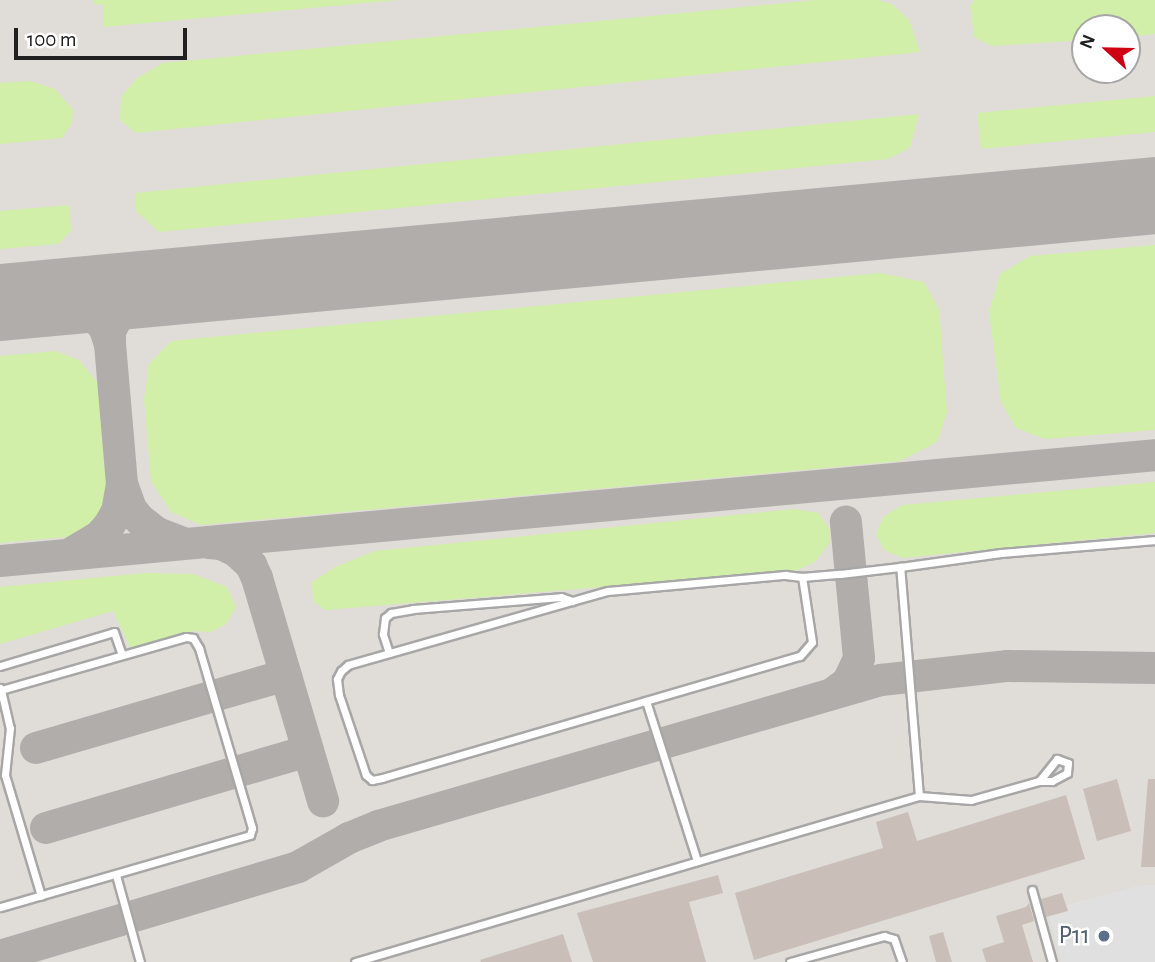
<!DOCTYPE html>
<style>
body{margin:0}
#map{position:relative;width:1155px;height:962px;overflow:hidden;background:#f1ece6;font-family:"Alegreya Sans",sans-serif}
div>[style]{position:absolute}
.airport>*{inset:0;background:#e0dcd7}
.grass>*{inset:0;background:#d1efa8}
.parking>*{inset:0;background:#e0e0e0}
.taxiway>*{height:32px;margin:-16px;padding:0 16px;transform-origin:16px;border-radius:16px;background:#b0adaa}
.runway>*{height:77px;margin:-38.5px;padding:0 38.5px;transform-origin:38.5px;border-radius:38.5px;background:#b0adaa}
.building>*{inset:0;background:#cabeb8}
.roads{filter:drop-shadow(2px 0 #a7a7a7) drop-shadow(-2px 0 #a7a7a7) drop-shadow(0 2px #a7a7a7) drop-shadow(0 -2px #a7a7a7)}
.lane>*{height:7px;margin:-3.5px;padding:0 3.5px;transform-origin:3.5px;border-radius:3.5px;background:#fff}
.dots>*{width:19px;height:19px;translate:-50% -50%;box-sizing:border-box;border:4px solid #fff;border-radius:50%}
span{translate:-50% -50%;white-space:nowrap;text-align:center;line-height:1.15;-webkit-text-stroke:5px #fff;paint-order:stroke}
.service-label{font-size:26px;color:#4e5e75}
.right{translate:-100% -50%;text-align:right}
.north{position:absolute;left:1071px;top:14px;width:70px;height:70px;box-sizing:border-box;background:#fff;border:2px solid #a6a6a6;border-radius:50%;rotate:292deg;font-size:19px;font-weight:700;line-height:28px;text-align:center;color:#202020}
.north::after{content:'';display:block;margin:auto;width:24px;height:32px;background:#d00014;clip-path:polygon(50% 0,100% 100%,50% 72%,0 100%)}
.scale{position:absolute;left:14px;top:28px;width:173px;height:32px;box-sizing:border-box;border:4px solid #202020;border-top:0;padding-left:9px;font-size:21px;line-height:24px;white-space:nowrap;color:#202020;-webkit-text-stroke:5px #fff;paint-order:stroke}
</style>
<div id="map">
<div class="airport">
<div style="clip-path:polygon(evenodd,0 0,1155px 0,1155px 962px,0 962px,0 0,1085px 28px,1127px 28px,1127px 70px,1085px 70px,1085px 28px)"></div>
</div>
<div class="grass">
<div style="clip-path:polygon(94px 0,399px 0,103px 27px,103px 5px,94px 4px)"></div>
<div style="clip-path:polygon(816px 0,878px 0,892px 4px,909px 20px,920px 52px,136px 133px,120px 120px,121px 97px,137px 78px,163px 63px)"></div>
<div style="clip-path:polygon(974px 0,1155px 0,1155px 34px,1127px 37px,1127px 28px,1085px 28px,1085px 40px,991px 46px,974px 37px,970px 6px)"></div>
<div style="clip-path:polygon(30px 81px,55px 89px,73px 110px,72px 123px,62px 138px,0 144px,0 83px)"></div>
<div style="clip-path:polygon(1155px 96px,1155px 132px,981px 149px,977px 113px)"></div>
<div style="clip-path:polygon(919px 114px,910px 148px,888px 159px,159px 232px,136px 211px,135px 193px)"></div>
<div style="clip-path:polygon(70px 205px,71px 231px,58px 244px,0 249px,0 211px)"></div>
<div style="clip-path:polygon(1155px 245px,1155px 430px,1045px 439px,1016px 428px,1001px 402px,989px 312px,1000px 274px,1030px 256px)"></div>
<div style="clip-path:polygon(880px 273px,924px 282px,939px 309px,947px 413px,937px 442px,900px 461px,201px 525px,171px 512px,151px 481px,144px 400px,149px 364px,171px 341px)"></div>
<div style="clip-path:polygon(55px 351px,79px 360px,98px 383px,111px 482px,100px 514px,77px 536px,0 543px,0 356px)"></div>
<div style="clip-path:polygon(1155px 482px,1155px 533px,903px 558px,884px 550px,876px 534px,883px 517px,902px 505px)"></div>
<div style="clip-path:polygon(795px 509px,818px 513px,830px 530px,829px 543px,815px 562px,795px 571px,325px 610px,313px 601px,312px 582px,335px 567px,375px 551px)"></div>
<div style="clip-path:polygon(145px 573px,193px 574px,227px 587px,236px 607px,226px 624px,211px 632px,194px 631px,131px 649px,113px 611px,0 644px,0 587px)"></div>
</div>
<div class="parking">
<div style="clip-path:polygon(1141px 885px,1155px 885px,1155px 962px,1061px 962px,1047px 910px)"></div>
</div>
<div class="taxiway">
<div style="left:52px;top:297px;width:26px;rotate:9deg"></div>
<div style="left:78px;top:301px;width:14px;rotate:34deg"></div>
<div style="left:90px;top:309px;width:25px;rotate:53deg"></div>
<div style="left:105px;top:329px;width:16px;rotate:72deg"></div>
<div style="left:110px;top:344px;width:141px;rotate:85.1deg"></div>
<div style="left:122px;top:484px;width:27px;rotate:100deg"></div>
<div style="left:117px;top:511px;width:15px;rotate:118deg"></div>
<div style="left:110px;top:524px;width:16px;rotate:130deg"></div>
<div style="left:100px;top:536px;width:33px;rotate:149deg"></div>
<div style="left:110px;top:344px;width:13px;rotate:-90deg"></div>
<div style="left:110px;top:331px;width:24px;rotate:-62deg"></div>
<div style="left:121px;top:310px;width:28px;rotate:-39deg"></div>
<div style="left:143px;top:292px;width:18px;rotate:-16deg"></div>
<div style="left:122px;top:484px;width:27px;rotate:70deg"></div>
<div style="left:131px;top:509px;width:13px;rotate:51deg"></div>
<div style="left:139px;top:519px;width:23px;rotate:38deg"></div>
<div style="left:157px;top:533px;width:28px;rotate:21deg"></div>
<div style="left:209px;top:543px;width:12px;rotate:5deg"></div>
<div style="left:221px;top:544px;width:17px;rotate:25deg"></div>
<div style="left:236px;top:551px;width:21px;rotate:43deg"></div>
<div style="left:251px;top:565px;width:14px;rotate:65deg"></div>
<div style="left:257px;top:578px;width:233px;rotate:73.5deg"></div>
<div style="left:0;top:561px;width:1160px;rotate:-5.24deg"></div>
<div style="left:832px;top:694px;width:20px;rotate:-37deg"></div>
<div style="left:848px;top:682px;width:26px;rotate:-65deg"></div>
<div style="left:859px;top:658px;width:137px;rotate:-95.5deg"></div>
<div style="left:36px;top:748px;width:260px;rotate:-16.3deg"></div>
<div style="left:46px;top:828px;width:273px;rotate:-16.4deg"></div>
<div style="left:0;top:956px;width:311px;rotate:-16.6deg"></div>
<div style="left:298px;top:867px;width:59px;rotate:-29.6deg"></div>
<div style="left:349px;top:838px;width:31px;rotate:-22deg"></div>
<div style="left:378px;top:826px;width:524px;rotate:-16.19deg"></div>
<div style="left:881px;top:680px;width:128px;rotate:-6.3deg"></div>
<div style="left:1008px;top:666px;width:147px;rotate:0.8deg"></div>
</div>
<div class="runway">
<div style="left:0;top:302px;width:1160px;rotate:-5.29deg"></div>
</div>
<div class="building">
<div style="clip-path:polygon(1117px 779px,1131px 831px,1097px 841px,1083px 789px)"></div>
<div style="clip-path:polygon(1148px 779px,1155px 779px,1155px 867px,1141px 867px)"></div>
<div style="clip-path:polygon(1066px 795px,1085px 859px,754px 960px,735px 893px,883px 848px,876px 822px,908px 812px,917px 841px)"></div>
<div style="clip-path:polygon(718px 875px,723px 893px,689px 902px,706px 962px,593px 962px,577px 913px)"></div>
<div style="clip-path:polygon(1062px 893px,1068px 911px,1046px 917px,1041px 899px)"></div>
<div style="clip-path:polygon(1029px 903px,1034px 921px,1022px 925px,1033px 962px,986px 962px,982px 949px,1004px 942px,996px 916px,1026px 907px)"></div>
<div style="clip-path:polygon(943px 932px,952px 962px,936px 962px,929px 936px)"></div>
<div style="clip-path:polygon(563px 934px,572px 962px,481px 962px,480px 960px)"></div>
</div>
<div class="roads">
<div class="lane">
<div style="left:572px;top:601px;width:233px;rotate:164.1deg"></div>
<div style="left:348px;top:665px;width:9px;rotate:139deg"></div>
<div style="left:341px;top:671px;width:9px;rotate:117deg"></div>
<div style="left:337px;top:679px;width:16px;rotate:83deg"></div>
<div style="left:339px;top:695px;width:84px;rotate:71.4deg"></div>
<div style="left:366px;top:775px;width:8px;rotate:40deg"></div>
<div style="left:372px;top:780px;width:10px;rotate:-11deg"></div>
<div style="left:382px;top:778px;width:435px;rotate:-16.3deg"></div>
<div style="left:800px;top:656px;width:18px;rotate:-49deg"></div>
<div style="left:812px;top:642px;width:66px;rotate:-98.7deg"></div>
<div style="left:389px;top:653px;width:20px;rotate:-108deg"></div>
<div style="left:383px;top:634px;width:16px;rotate:-83deg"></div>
<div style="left:385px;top:618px;width:8px;rotate:-40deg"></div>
<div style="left:391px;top:613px;width:22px;rotate:-10deg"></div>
<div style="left:413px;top:609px;width:148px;rotate:-4.6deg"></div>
<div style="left:561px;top:597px;width:12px;rotate:20deg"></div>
<div style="left:572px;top:601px;width:37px;rotate:-16deg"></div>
<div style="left:608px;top:591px;width:178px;rotate:-5.2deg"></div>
<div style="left:785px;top:575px;width:17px;rotate:7deg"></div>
<div style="left:802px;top:577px;width:38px;rotate:-5deg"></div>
<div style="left:840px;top:574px;width:60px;rotate:-6.7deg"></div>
<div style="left:0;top:666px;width:119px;rotate:-16.6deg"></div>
<div style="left:114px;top:632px;width:24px;rotate:71deg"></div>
<div style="left:0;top:688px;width:2px;rotate:63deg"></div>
<div style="left:1px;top:690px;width:192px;rotate:-16deg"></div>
<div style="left:186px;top:637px;width:7px;rotate:8deg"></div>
<div style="left:193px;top:638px;width:12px;rotate:59deg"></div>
<div style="left:199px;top:648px;width:188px;rotate:73.6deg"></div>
<div style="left:252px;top:828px;width:7px;rotate:106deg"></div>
<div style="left:250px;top:835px;width:260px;rotate:163.9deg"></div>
<div style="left:1px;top:690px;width:39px;rotate:77deg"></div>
<div style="left:10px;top:728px;width:47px;rotate:96.1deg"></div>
<div style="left:5px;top:775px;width:126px;rotate:73.4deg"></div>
<div style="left:646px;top:701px;width:168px;rotate:72.3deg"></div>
<div style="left:919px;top:796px;width:230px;rotate:-94.7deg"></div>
<div style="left:900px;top:567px;width:102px;rotate:-7.9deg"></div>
<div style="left:1001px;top:553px;width:155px;rotate:-4.8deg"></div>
<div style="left:116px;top:875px;width:90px;rotate:74.6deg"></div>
<div style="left:1032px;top:890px;width:75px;rotate:74.5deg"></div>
<div style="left:355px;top:962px;width:588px;rotate:-16.4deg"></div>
<div style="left:919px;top:796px;width:52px;rotate:4.4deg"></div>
<div style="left:971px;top:800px;width:71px;rotate:-15.6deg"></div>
<div style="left:1039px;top:781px;width:13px"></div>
<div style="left:1052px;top:781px;width:17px;rotate:-28deg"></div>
<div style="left:1067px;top:773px;width:10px;rotate:-84deg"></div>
<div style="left:1068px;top:763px;width:12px;rotate:-160deg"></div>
<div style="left:1057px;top:759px;width:28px;rotate:129deg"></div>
<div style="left:790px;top:962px;width:98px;rotate:-15.5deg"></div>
<div style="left:884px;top:936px;width:10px;rotate:17deg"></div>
<div style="left:894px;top:939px;width:24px;rotate:71deg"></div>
</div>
</div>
<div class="dots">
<div style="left:1104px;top:936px;background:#5c6f8a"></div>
</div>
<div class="service-label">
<span class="right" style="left:1090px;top:936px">P11</span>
</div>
<div class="north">N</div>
<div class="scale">100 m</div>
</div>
